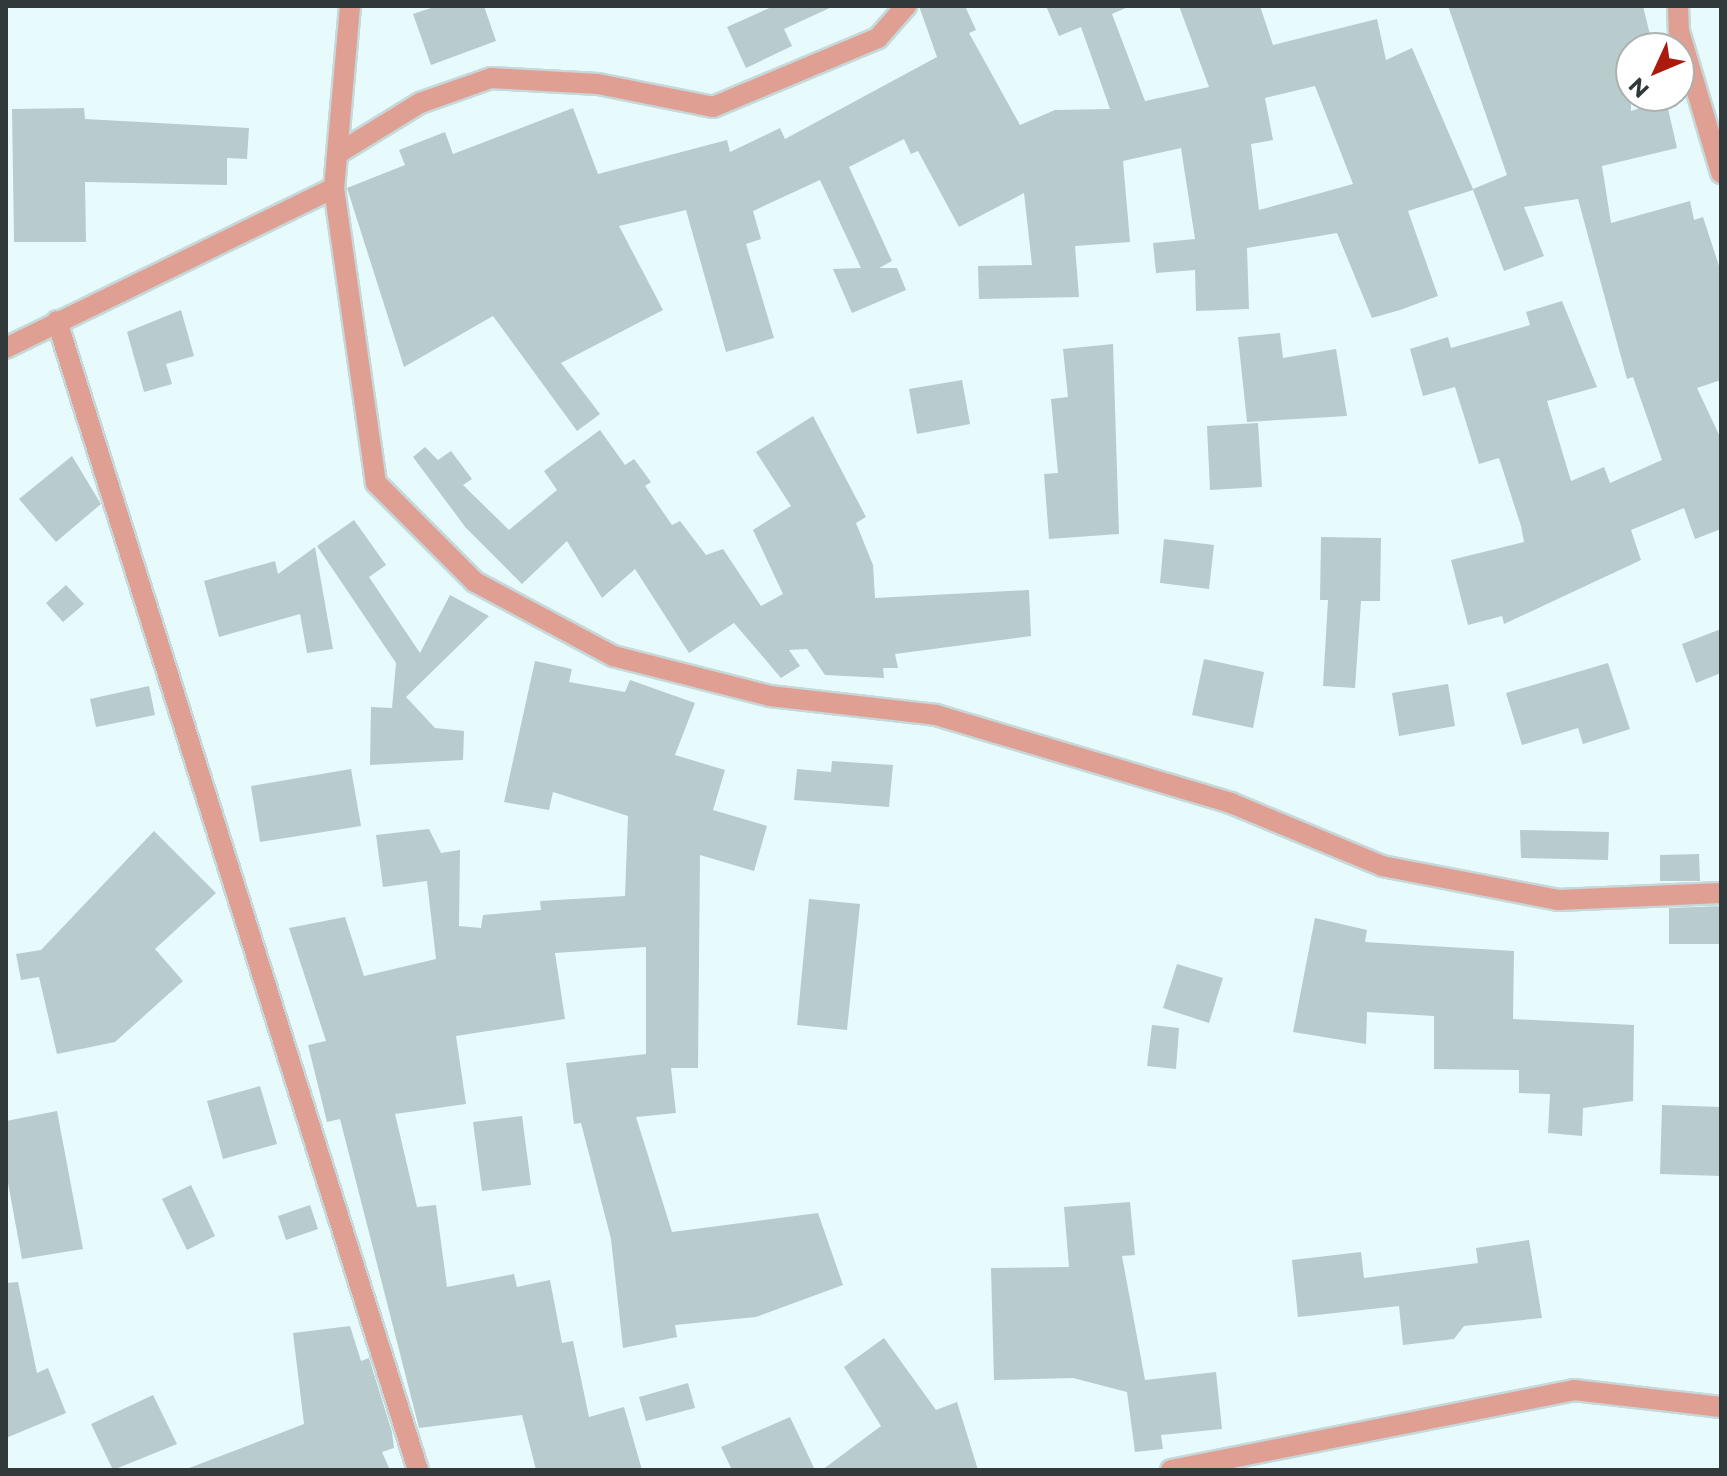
<!DOCTYPE html>
<style>
body{margin:0}
#map{position:relative;width:1727px;height:1476px;overflow:hidden;background:#e7fbfd;font-family:Montserrat,sans-serif}
div>[style]{position:absolute}
.building>*{inset:0;background:#b8cbcd}
.roads{filter:drop-shadow(2px 0 #c6d8da) drop-shadow(-2px 0 #c6d8da) drop-shadow(0 2px #c6d8da) drop-shadow(0 -2px #c6d8da)}
.street>*{height:20px;margin:-10px;padding:0 10px;transform-origin:10px;border-radius:10px;background:#e09f93}
span{translate:-50% -50%;white-space:nowrap;text-align:center;line-height:1.15;-webkit-text-stroke:7px #fff;paint-order:stroke}
.frame{position:absolute;inset:0;border:8px solid #32393a;pointer-events:none}
.north{position:absolute;left:1615px;top:32px;width:80px;height:80px;box-sizing:border-box;background:#fff;border:2px solid #adb0b0;border-radius:50%;rotate:226deg;font-size:22px;font-weight:700;line-height:32px;text-align:center;color:#32393a}
.north::after{content:'';display:block;margin:auto;width:28px;height:36px;background:#ab1a0d;clip-path:polygon(50% 0,100% 100%,50% 72%,0 100%)}
</style>
<div id="map">
<div class="building">
<div style="clip-path:polygon(437px 6px,484px 6px,496px 41px,431px 65px,413px 14px)"></div>
<div style="clip-path:polygon(774px 6px,834px 6px,784px 29px,792px 46px,746px 68px,727px 27px)"></div>
<div style="clip-path:polygon(evenodd,919px 6px,965px 6px,976px 30px,969px 33px,1020px 125px,1055px 110px,1110px 109px,1081px 27px,1059px 36px,1046px 6px,1130px 6px,1112px 14px,1145px 101px,1209px 87px,1179px 6px,1260px 6px,1273px 45px,1377px 19px,1386px 60px,1412px 48px,1473px 189px,1507px 175px,1448px 6px,1643px 6px,1652px 43px,1631px 46px,1631px 111px,1666px 100px,1677px 148px,1602px 166px,1611px 223px,1690px 201px,1694px 220px,1703px 217px,1721px 272px,1721px 380px,1697px 388px,1721px 439px,1721px 529px,1695px 539px,1684px 508px,1631px 530px,1641px 560px,1504px 624px,1502px 616px,1468px 625px,1451px 560px,1524px 542px,1521px 526px,1499px 458px,1479px 464px,1455px 387px,1423px 396px,1410px 349px,1448px 337px,1451px 348px,1530px 325px,1526px 312px,1562px 301px,1597px 387px,1547px 401px,1571px 481px,1604px 467px,1610px 483px,1662px 460px,1633px 377px,1627px 379px,1578px 199px,1524px 207px,1544px 256px,1504px 271px,1473px 190px,1408px 211px,1438px 296px,1400px 310px,1372px 318px,1337px 233px,1247px 248px,1249px 309px,1196px 311px,1195px 270px,1156px 273px,1153px 243px,1195px 239px,1181px 148px,1123px 161px,1130px 242px,1075px 246px,1079px 297px,979px 299px,978px 266px,1032px 265px,1024px 193px,959px 227px,918px 151px,911px 154px,904px 139px,849px 167px,892px 261px,879px 268px,897px 268px,906px 290px,852px 313px,833px 269px,861px 268px,820px 180px,753px 211px,761px 239px,746px 244px,774px 338px,726px 352px,686px 210px,619px 226px,663px 310px,561px 363px,600px 414px,577px 431px,493px 316px,404px 367px,347px 188px,405px 165px,399px 150px,445px 132px,453px 154px,573px 108px,598px 174px,727px 140px,730px 152px,780px 128px,785px 139px,937px 57px,919px 6px,1315px 86px,1353px 184px,1259px 210px,1251px 144px,1273px 140px,1265px 98px,1315px 86px)"></div>
<div style="clip-path:polygon(84px 108px,85px 119px,249px 128px,247px 159px,227px 158px,227px 185px,85px 182px,86px 242px,14px 242px,12px 109px)"></div>
<div style="clip-path:polygon(181px 310px,194px 356px,166px 364px,172px 384px,144px 392px,127px 332px)"></div>
<div style="clip-path:polygon(1280px 333px,1283px 358px,1336px 349px,1347px 416px,1247px 422px,1238px 337px)"></div>
<div style="clip-path:polygon(1113px 344px,1119px 534px,1049px 539px,1044px 474px,1058px 473px,1051px 399px,1068px 397px,1063px 349px)"></div>
<div style="clip-path:polygon(962px 380px,970px 424px,917px 434px,909px 389px)"></div>
<div style="clip-path:polygon(813px 416px,866px 517px,856px 523px,873px 565px,875px 598px,1029px 590px,1031px 636px,895px 654px,898px 668px,883px 668px,884px 678px,825px 675px,807px 649px,789px 650px,800px 666px,781px 678px,734px 623px,689px 653px,635px 569px,602px 598px,567px 541px,522px 584px,466px 528px,413px 457px,425px 447px,438px 460px,451px 451px,472px 479px,463px 485px,509px 530px,557px 490px,544px 471px,600px 430px,625px 465px,634px 459px,651px 482px,645px 486px,672px 525px,680px 521px,706px 555px,723px 549px,761px 606px,783px 594px,753px 530px,791px 506px,756px 452px)"></div>
<div style="clip-path:polygon(1258px 423px,1262px 487px,1210px 490px,1207px 426px)"></div>
<div style="clip-path:polygon(72px 456px,101px 504px,56px 542px,19px 499px)"></div>
<div style="clip-path:polygon(354px 520px,386px 565px,369px 577px,420px 653px,450px 595px,489px 616px,406px 697px,435px 728px,464px 731px,463px 760px,370px 765px,371px 707px,392px 708px,396px 663px,317px 546px)"></div>
<div style="clip-path:polygon(1321px 537px,1381px 538px,1380px 601px,1361px 601px,1355px 688px,1323px 686px,1328px 600px,1320px 600px)"></div>
<div style="clip-path:polygon(1164px 539px,1214px 545px,1209px 589px,1160px 583px)"></div>
<div style="clip-path:polygon(315px 547px,333px 649px,307px 653px,300px 614px,219px 637px,204px 581px,275px 561px,278px 574px)"></div>
<div style="clip-path:polygon(66px 585px,84px 604px,63px 622px,46px 603px)"></div>
<div style="clip-path:polygon(1721px 629px,1721px 673px,1696px 683px,1682px 644px)"></div>
<div style="clip-path:polygon(1204px 659px,1264px 672px,1253px 728px,1192px 715px)"></div>
<div style="clip-path:polygon(535px 661px,572px 669px,569px 682px,625px 692px,630px 680px,695px 703px,675px 755px,725px 770px,713px 810px,767px 826px,754px 871px,700px 855px,698px 1068px,671px 1068px,676px 1113px,636px 1117px,672px 1232px,818px 1213px,843px 1285px,756px 1317px,675px 1325px,677px 1337px,623px 1348px,611px 1239px,581px 1123px,574px 1124px,566px 1063px,646px 1054px,646px 947px,555px 953px,565px 1019px,456px 1036px,466px 1104px,395px 1114px,417px 1207px,436px 1205px,447px 1287px,514px 1274px,517px 1287px,550px 1280px,562px 1343px,573px 1341px,589px 1417px,624px 1407px,642px 1470px,536px 1470px,522px 1415px,419px 1428px,340px 1119px,327px 1122px,308px 1045px,326px 1041px,289px 928px,345px 917px,364px 976px,436px 959px,427px 881px,383px 887px,376px 835px,429px 829px,441px 853px,460px 850px,459px 926px,481px 928px,483px 915px,541px 910px,540px 901px,625px 896px,628px 816px,553px 792px,549px 810px,504px 802px)"></div>
<div style="clip-path:polygon(1608px 663px,1630px 729px,1583px 744px,1578px 728px,1522px 745px,1506px 693px)"></div>
<div style="clip-path:polygon(1448px 684px,1455px 726px,1399px 736px,1392px 693px)"></div>
<div style="clip-path:polygon(149px 686px,155px 715px,96px 727px,90px 699px)"></div>
<div style="clip-path:polygon(832px 761px,893px 765px,889px 807px,794px 800px,797px 769px,831px 772px)"></div>
<div style="clip-path:polygon(351px 769px,361px 826px,260px 842px,251px 786px)"></div>
<div style="clip-path:polygon(1520px 830px,1609px 832px,1608px 860px,1521px 858px)"></div>
<div style="clip-path:polygon(154px 831px,216px 893px,155px 949px,183px 981px,115px 1042px,57px 1054px,39px 977px,21px 980px,16px 954px,41px 950px)"></div>
<div style="clip-path:polygon(1699px 854px,1700px 881px,1660px 881px,1660px 855px)"></div>
<div style="clip-path:polygon(809px 899px,860px 904px,847px 1030px,797px 1025px)"></div>
<div style="clip-path:polygon(1721px 906px,1721px 944px,1669px 944px,1669px 908px)"></div>
<div style="clip-path:polygon(1315px 918px,1367px 930px,1365px 942px,1514px 951px,1513px 1019px,1634px 1025px,1633px 1101px,1583px 1108px,1582px 1136px,1548px 1133px,1550px 1094px,1519px 1093px,1519px 1070px,1434px 1069px,1434px 1016px,1367px 1012px,1366px 1044px,1293px 1032px)"></div>
<div style="clip-path:polygon(1177px 964px,1223px 978px,1209px 1023px,1163px 1008px)"></div>
<div style="clip-path:polygon(1152px 1025px,1179px 1028px,1176px 1069px,1147px 1066px)"></div>
<div style="clip-path:polygon(260px 1086px,277px 1144px,223px 1159px,207px 1101px)"></div>
<div style="clip-path:polygon(1662px 1105px,1721px 1107px,1721px 1176px,1660px 1174px)"></div>
<div style="clip-path:polygon(57px 1111px,83px 1249px,22px 1259px,6px 1172px,6px 1121px)"></div>
<div style="clip-path:polygon(522px 1116px,531px 1185px,482px 1191px,473px 1122px)"></div>
<div style="clip-path:polygon(191px 1185px,215px 1236px,187px 1250px,162px 1199px)"></div>
<div style="clip-path:polygon(1130px 1202px,1135px 1255px,1122px 1256px,1145px 1380px,1216px 1372px,1222px 1429px,1161px 1435px,1163px 1449px,1135px 1452px,1127px 1392px,1073px 1378px,994px 1380px,991px 1268px,1069px 1267px,1064px 1207px)"></div>
<div style="clip-path:polygon(310px 1205px,318px 1229px,286px 1240px,278px 1216px)"></div>
<div style="clip-path:polygon(1529px 1240px,1542px 1318px,1464px 1326px,1454px 1339px,1403px 1345px,1399px 1306px,1298px 1317px,1292px 1260px,1361px 1252px,1364px 1278px,1478px 1263px,1476px 1248px)"></div>
<div style="clip-path:polygon(18px 1282px,37px 1373px,48px 1368px,66px 1413px,6px 1438px,6px 1283px)"></div>
<div style="clip-path:polygon(350px 1326px,361px 1361px,369px 1358px,392px 1432px,394px 1448px,382px 1452px,390px 1470px,184px 1470px,304px 1424px,293px 1333px)"></div>
<div style="clip-path:polygon(884px 1338px,936px 1410px,957px 1402px,978px 1470px,822px 1470px,881px 1426px,844px 1367px)"></div>
<div style="clip-path:polygon(688px 1383px,695px 1408px,646px 1421px,639px 1397px)"></div>
<div style="clip-path:polygon(153px 1395px,177px 1444px,113px 1470px,91px 1424px)"></div>
<div style="clip-path:polygon(790px 1417px,815px 1470px,732px 1470px,721px 1447px)"></div>
</div>
<div class="roads">
<div class="street">
<div style="left:350px;top:6px;width:183px;rotate:95deg"></div>
<div style="left:334px;top:188px;width:298px;rotate:81.9deg"></div>
<div style="left:376px;top:483px;width:140px;rotate:45deg"></div>
<div style="left:475px;top:582px;width:157px;rotate:28.2deg"></div>
<div style="left:613px;top:656px;width:162px;rotate:14.3deg"></div>
<div style="left:770px;top:696px;width:167px;rotate:6.5deg"></div>
<div style="left:936px;top:715px;width:308px;rotate:16.6deg"></div>
<div style="left:1231px;top:803px;width:164px;rotate:22.6deg"></div>
<div style="left:1382px;top:866px;width:179px;rotate:10.9deg"></div>
<div style="left:1558px;top:900px;width:163px;rotate:-2.5deg"></div>
<div style="left:1678px;top:6px;width:25px;rotate:88deg"></div>
<div style="left:1679px;top:31px;width:148px;rotate:73.5deg"></div>
<div style="left:337px;top:154px;width:97px;rotate:-31.6deg"></div>
<div style="left:420px;top:103px;width:75px;rotate:-19.4deg"></div>
<div style="left:491px;top:78px;width:107px;rotate:3.2deg"></div>
<div style="left:598px;top:84px;width:117px;rotate:11.3deg"></div>
<div style="left:713px;top:107px;width:179px;rotate:-22.7deg"></div>
<div style="left:878px;top:38px;width:43px;rotate:-48.8deg"></div>
<div style="left:57px;top:321px;width:1204px;rotate:72.56deg"></div>
<div style="left:6px;top:348px;width:365px;rotate:-26deg"></div>
<div style="left:1171px;top:1470px;width:411px;rotate:-11.2deg"></div>
<div style="left:1574px;top:1390px;width:148px;rotate:6.6deg"></div>
</div>
</div>
<div class="frame"></div>
<div class="north">N</div>
</div>
